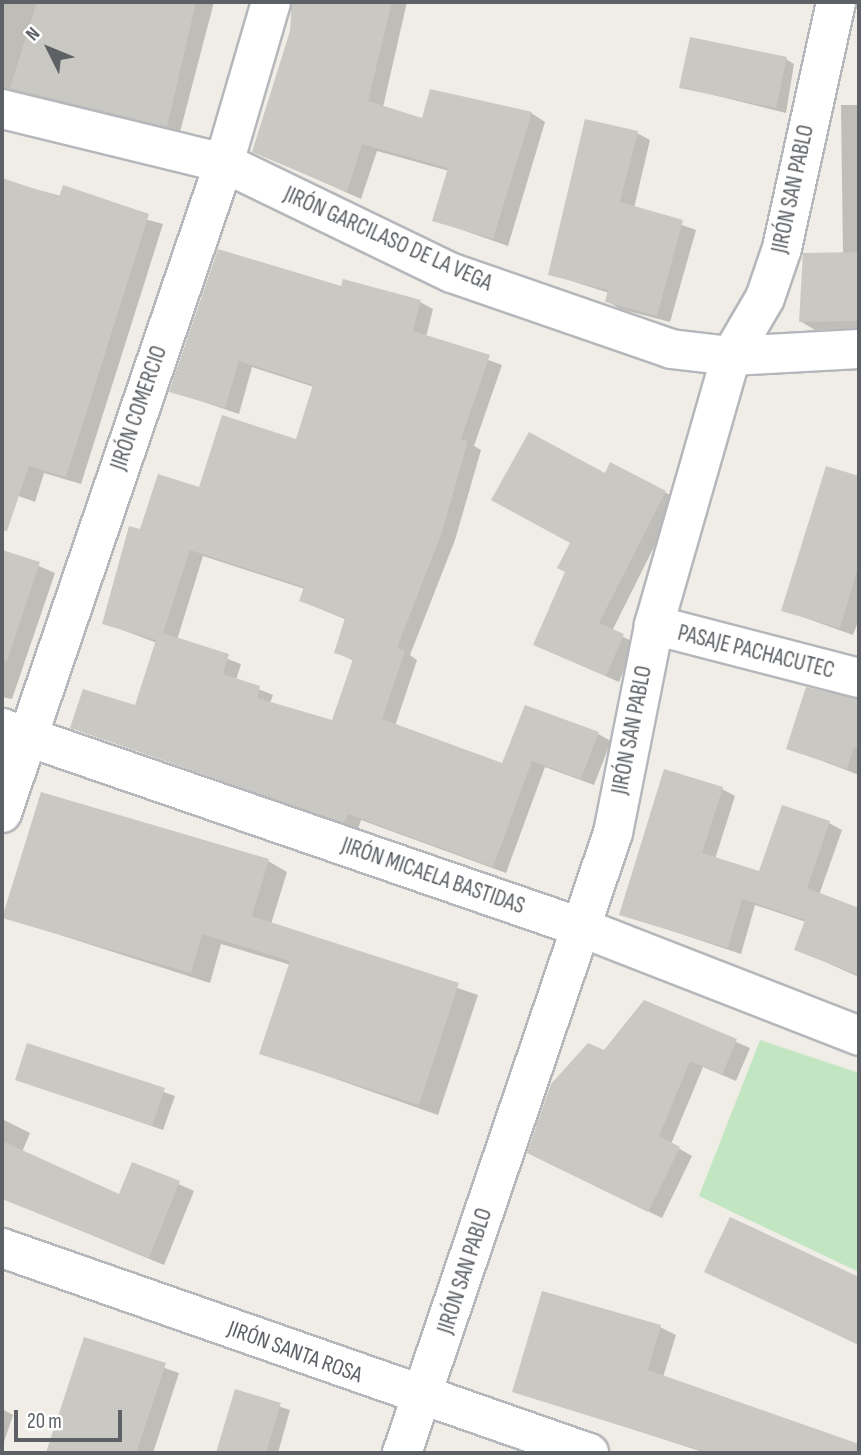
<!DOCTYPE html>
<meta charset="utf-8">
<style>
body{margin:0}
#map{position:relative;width:861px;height:1455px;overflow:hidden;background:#efede5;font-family:"Sofia Sans Condensed",sans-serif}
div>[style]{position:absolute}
.green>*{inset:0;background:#c2e6c2}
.shadow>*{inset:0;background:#0003}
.building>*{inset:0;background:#cac8c2}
.roads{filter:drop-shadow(2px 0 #b5b7bc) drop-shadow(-2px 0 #b5b7bc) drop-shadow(0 2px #b5b7bc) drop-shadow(0 -2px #b5b7bc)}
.minor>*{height:38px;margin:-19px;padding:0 19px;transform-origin:19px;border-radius:19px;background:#fff}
span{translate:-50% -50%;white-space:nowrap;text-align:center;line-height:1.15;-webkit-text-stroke:5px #fff;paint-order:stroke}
.street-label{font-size:23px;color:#5d6165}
.frame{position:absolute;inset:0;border:4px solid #5d6165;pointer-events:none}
.north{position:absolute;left:14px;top:14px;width:70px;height:70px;-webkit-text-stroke:5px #fff;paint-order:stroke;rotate:313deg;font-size:19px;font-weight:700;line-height:28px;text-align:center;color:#5d6165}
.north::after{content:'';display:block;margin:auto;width:24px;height:32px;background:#5d6165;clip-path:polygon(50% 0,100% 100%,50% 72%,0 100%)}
.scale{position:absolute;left:14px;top:1410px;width:108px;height:32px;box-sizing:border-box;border:4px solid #5d6165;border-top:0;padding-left:9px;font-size:21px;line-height:24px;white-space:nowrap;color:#5d6165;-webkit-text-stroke:5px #fff;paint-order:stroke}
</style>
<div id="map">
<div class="green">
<div style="clip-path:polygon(760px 1040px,859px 1073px,859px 1272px,699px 1196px)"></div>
</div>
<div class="shadow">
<div style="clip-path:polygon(2px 2px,214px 2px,180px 132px,2px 87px)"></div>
<div style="clip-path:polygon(291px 2px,407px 2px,383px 107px,424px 120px,531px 113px,545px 122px,508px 246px,434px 220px,449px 171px,377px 151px,361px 199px,254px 151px,292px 31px)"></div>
<div style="clip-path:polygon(784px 58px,794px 64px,786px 113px,681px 87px)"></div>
<div style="clip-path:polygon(841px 105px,859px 105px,859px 329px,815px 330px,800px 321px,843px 254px)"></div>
<div style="clip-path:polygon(637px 133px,650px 140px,634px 208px,696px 230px,670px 322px,620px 309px,607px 301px,609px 293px,550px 274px)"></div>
<div style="clip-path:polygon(2px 180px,163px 224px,81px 484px,44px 473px,35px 502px,2px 490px)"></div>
<div style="clip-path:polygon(evenodd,343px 288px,420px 302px,433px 309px,426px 337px,502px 365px,474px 446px,481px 450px,455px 540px,410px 655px,417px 660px,395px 726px,503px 765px,598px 734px,611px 741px,594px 785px,545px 767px,506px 873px,361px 820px,358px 829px,73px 728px,136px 707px,157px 643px,104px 623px,141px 531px,200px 489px,297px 441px,314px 387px,252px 367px,239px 414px,171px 391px,343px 288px,203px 556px,305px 589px,301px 601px,347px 620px,336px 652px,354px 661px,333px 723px,270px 703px,273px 695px,236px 680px,241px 664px,177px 640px,203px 556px)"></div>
<div style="clip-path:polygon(611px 465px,678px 499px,612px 631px,635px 643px,619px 682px,548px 651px)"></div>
<div style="clip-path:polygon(827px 468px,859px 478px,859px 619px,853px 635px,783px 610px)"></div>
<div style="clip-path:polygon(2px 550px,55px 573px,12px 699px,2px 697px)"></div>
<div style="clip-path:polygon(807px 689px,859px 702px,859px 775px,788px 748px)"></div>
<div style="clip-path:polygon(722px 789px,735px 796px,715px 859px,760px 873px,829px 823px,842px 830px,819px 895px,859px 911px,859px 977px,796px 949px,806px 922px,755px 905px,741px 954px,621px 914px)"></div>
<div style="clip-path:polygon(268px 861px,287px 872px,271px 924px,478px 995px,438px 1115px,262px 1053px,291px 965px,221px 944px,210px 983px,4px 917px)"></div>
<div style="clip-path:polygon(645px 1002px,750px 1048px,736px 1081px,703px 1067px,671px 1144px,692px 1156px,662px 1218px,542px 1160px,604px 1052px)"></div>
<div style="clip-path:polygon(29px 1045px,175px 1096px,163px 1130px,17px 1079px)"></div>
<div style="clip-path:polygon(2px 1119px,30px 1133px,22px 1152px,120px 1196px,133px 1164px,194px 1191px,164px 1265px,2px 1198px)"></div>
<div style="clip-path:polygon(731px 1219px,859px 1279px,859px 1345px,706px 1271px)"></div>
<div style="clip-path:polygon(660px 1327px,676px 1335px,663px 1377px,859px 1446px,859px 1453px,706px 1453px,514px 1391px)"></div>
<div style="clip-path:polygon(85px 1340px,179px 1373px,153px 1453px,46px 1453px)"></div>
<div style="clip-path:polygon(236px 1392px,290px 1410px,278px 1453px,218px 1453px)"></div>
<div style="clip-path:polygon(2px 1409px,13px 1415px,2px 1448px)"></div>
</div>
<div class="building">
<div style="clip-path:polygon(37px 2px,196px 2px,167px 127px,10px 88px)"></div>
<div style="clip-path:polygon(292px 2px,392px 2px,368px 101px,422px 118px,430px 89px,532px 112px,493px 239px,432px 221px,448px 168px,362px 144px,347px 192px,252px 152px,290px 31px)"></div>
<div style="clip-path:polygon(690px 37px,787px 57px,776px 108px,679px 88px)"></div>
<div style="clip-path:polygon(585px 119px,638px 131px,620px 202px,683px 220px,657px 316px,605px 302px,608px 290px,548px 275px)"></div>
<div style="clip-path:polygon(2px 178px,59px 197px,63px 185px,149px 214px,66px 477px,29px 466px,7px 531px,2px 530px)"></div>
<div style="clip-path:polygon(evenodd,218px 249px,341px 286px,343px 279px,421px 300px,413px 331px,490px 355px,461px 439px,468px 441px,442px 532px,397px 648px,405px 651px,382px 719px,502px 763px,525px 705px,599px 732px,581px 779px,532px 761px,493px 867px,348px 814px,344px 823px,70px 728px,83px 689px,135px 705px,156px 640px,102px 624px,129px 526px,140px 529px,158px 474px,199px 487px,222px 415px,296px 439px,313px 385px,239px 361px,225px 408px,169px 392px,218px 249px,190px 550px,304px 587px,299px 601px,345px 618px,334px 653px,353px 659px,332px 720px,257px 698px,260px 686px,223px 674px,229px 654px,163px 633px,190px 550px)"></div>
<div style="clip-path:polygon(859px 252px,859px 321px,799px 322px,803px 253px)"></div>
<div style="clip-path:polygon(529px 432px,605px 473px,610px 462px,666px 491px,599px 623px,624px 634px,606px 676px,533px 645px,565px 572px,557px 568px,570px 543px,491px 500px)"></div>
<div style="clip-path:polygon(826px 466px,859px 476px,859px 564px,840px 628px,781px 611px)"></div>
<div style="clip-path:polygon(2px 550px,40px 562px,7px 661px,2px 660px)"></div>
<div style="clip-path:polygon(806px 687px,859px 699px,859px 749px,854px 747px,847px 769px,786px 749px)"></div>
<div style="clip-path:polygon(664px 769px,723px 787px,702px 853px,759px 871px,782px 805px,830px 821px,807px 888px,859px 908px,859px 975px,794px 950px,805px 920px,742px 899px,728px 948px,619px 915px)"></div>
<div style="clip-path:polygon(41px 792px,269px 859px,252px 916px,459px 983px,419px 1105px,259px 1054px,290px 961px,202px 934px,191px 973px,2px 918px)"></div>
<div style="clip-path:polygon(644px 1000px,737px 1039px,722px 1075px,690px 1061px,659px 1136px,680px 1147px,648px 1212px,527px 1153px,551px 1084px,588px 1043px,604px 1050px)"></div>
<div style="clip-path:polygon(27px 1043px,165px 1088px,152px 1126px,15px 1080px)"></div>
<div style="clip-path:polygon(2px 1141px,119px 1194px,132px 1162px,180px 1181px,149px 1258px,2px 1199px)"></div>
<div style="clip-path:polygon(730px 1217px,859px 1277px,859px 1345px,704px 1272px)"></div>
<div style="clip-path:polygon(542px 1291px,661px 1325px,648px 1370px,859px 1444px,859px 1453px,709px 1453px,512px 1392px)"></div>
<div style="clip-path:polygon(84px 1337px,166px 1363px,136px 1453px,46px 1453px)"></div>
<div style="clip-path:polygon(235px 1389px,281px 1403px,266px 1453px,216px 1453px)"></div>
</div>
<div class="roads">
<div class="minor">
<div style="left:2px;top:109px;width:228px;rotate:13.7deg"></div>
<div style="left:224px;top:163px;width:253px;rotate:25.8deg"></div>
<div style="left:452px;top:273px;width:232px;rotate:19.1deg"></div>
<div style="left:671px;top:349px;width:60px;rotate:6.7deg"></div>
<div style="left:731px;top:356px;width:128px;rotate:-3.1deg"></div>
<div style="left:654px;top:625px;width:212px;rotate:14.5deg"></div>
<div style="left:2px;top:728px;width:611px;rotate:19deg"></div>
<div style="left:580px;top:927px;width:300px;rotate:21.3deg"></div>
<div style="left:2px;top:813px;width:687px;rotate:-71.14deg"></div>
<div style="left:224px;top:163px;width:168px;rotate:-73.7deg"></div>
<div style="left:2px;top:1248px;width:622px;rotate:19.25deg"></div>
<div style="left:402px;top:1453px;width:655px;rotate:-71.21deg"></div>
<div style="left:613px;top:833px;width:212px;rotate:-78.8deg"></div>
<div style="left:654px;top:625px;width:280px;rotate:-74deg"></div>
<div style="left:731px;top:356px;width:67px;rotate:-59.6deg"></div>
<div style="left:765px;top:298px;width:53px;rotate:-71.2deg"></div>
<div style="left:782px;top:248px;width:252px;rotate:-77.6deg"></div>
</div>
</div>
<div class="street-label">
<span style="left:793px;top:189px;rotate:-78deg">JIRÓN SAN PABLO</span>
<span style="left:388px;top:239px;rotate:24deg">JIRÓN GARCILASO DE LA VEGA</span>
<span style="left:139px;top:408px;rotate:-71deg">JIRÓN COMERCIO</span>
<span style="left:756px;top:652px;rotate:14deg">PASAJE PACHACUTEC</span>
<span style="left:632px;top:730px;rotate:-79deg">JIRÓN SAN PABLO</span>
<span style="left:433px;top:876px;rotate:19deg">JIRÓN MICAELA BASTIDAS</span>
<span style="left:465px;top:1271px;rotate:-72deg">JIRÓN SAN PABLO</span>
<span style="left:295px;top:1352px;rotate:20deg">JIRÓN SANTA ROSA</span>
</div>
<div class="frame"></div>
<div class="north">N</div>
<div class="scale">20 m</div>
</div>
